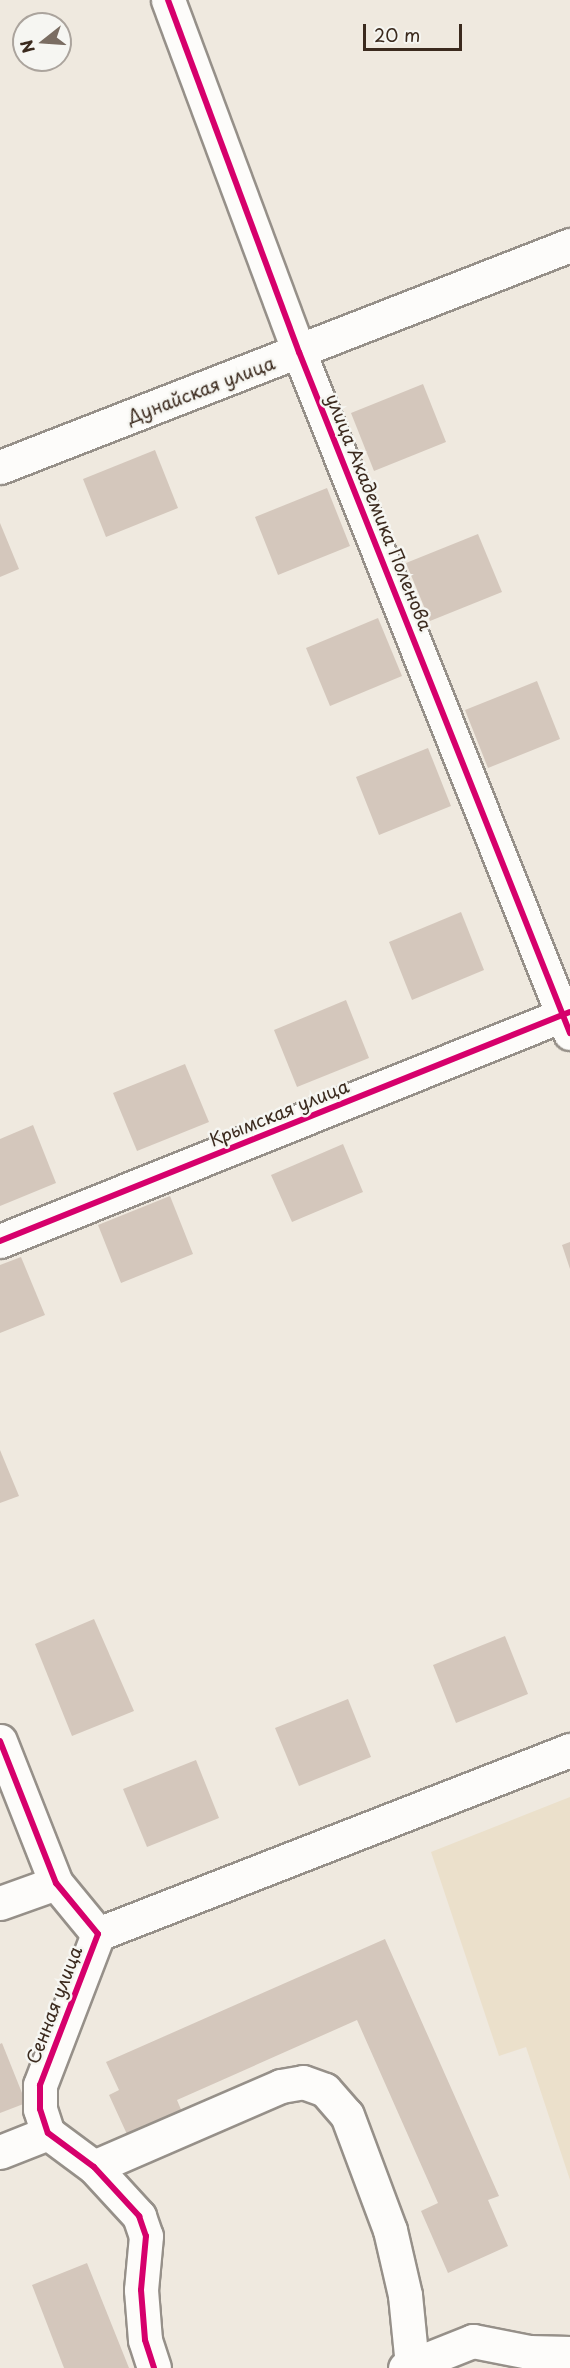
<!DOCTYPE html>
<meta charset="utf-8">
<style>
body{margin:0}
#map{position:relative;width:570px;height:2368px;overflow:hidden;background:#efe9df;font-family:"Playpen Sans",sans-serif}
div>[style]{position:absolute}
.built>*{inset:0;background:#ebe0cb}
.building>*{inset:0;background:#d4c7bc}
.roads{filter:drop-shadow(2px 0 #969089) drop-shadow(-2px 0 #969089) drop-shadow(0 2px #969089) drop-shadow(0 -2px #969089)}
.minor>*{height:33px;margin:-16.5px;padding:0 16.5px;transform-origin:16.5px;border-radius:16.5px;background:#fdfcfa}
.cycleway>*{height:6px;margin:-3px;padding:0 3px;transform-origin:3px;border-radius:3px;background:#d6006c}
span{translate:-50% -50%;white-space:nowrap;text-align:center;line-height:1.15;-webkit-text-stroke:5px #f6f6f2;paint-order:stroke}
.street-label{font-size:18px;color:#3b2a1e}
.north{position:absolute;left:12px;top:12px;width:60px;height:60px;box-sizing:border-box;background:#f6f6f2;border:2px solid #aba49d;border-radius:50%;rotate:253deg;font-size:16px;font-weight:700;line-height:24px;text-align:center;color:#3b2a1e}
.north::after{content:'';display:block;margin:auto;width:21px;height:27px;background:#7a6d62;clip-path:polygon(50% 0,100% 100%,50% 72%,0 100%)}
.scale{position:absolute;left:363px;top:24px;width:99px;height:27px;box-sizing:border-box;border:3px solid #3b2a1e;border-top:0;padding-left:8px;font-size:18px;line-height:21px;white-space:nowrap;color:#3b2a1e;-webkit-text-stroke:4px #f6f6f2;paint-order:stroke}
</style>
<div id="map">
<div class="built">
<div style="clip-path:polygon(570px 1797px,570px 2180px,526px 2047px,499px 2056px,431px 1852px)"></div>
</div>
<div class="building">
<div style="clip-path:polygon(423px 384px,446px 442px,374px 471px,351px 413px)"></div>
<div style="clip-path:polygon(155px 450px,178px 508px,106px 537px,83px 479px)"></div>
<div style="clip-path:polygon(327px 488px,350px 546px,278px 575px,255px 517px)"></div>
<div style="clip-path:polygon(0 523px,19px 569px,0 577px)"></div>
<div style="clip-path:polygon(478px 534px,502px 592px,430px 621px,406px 563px)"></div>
<div style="clip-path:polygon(378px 618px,402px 676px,330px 706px,306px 648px)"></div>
<div style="clip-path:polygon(537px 681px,560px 739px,488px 768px,465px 710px)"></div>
<div style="clip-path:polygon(428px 748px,451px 806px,379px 835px,356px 777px)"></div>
<div style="clip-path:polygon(461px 912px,484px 970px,412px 1000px,389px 942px)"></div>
<div style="clip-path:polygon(346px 1000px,369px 1058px,297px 1087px,274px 1030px)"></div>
<div style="clip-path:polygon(185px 1064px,209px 1122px,137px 1151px,113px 1093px)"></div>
<div style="clip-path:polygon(33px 1125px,56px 1183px,0 1206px,0 1139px)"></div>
<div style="clip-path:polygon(343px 1144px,363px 1192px,292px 1222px,271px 1175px)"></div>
<div style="clip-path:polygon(170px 1196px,193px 1254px,121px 1283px,98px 1225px)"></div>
<div style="clip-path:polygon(570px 1242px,570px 1269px,562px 1245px)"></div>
<div style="clip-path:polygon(21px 1257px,45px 1315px,0 1333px,0 1265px)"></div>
<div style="clip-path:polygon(0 1450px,19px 1496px,0 1503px)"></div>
<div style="clip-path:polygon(94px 1619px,134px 1711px,72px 1736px,35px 1644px)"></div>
<div style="clip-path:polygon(505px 1636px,528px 1694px,456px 1723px,433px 1665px)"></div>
<div style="clip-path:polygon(348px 1699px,371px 1757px,299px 1786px,275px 1728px)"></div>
<div style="clip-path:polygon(196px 1760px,219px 1818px,147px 1847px,123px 1789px)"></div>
<div style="clip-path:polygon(385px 1939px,499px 2196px,488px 2200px,508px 2246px,448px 2273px,421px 2211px,438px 2203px,357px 2020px,177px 2100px,185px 2119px,131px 2143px,109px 2095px,119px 2090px,106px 2062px)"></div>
<div style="clip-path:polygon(2px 2043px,26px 2103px,0 2113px,0 2044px)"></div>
<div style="clip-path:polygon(87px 2263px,129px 2368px,64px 2368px,32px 2285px)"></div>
</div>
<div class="roads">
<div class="minor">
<div style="left:168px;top:0;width:376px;rotate:69.6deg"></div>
<div style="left:299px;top:352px;width:733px;rotate:68.3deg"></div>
<div style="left:0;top:467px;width:612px;rotate:-21.28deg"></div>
<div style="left:0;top:1241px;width:614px;rotate:-21.89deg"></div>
<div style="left:0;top:1741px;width:153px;rotate:68.5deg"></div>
<div style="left:56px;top:1883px;width:66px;rotate:50.5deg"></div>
<div style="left:98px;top:1934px;width:162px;rotate:111deg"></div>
<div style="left:40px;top:2085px;width:24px;rotate:90deg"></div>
<div style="left:40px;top:2109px;width:25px;rotate:72deg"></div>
<div style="left:48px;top:2133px;width:57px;rotate:36.5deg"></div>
<div style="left:94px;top:2167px;width:67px;rotate:47.4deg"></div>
<div style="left:139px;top:2216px;width:21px;rotate:71deg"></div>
<div style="left:146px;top:2236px;width:54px;rotate:95.3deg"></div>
<div style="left:141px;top:2290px;width:50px;rotate:85.4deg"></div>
<div style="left:145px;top:2340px;width:29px;rotate:72deg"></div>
<div style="left:0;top:1903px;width:59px;rotate:-19.7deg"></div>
<div style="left:98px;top:1934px;width:507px;rotate:-21.3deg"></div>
<div style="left:0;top:2152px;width:52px;rotate:-21.6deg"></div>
<div style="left:94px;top:2167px;width:204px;rotate:-23.4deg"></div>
<div style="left:281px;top:2086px;width:22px;rotate:-10deg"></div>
<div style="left:303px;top:2082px;width:23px;rotate:20deg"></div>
<div style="left:325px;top:2090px;width:33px;rotate:49deg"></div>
<div style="left:347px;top:2115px;width:123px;rotate:69.5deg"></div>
<div style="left:390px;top:2230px;width:67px;rotate:77deg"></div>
<div style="left:405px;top:2295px;width:70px;rotate:84.3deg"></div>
<div style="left:405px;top:2368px;width:73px;rotate:-21.7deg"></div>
<div style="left:473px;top:2341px;width:57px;rotate:11.1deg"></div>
<div style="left:529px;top:2352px;width:41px;rotate:1.4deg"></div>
</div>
</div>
<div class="cycleway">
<div style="left:168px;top:0;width:376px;rotate:69.6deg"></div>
<div style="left:299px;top:352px;width:733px;rotate:68.3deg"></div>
<div style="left:0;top:1241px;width:614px;rotate:-21.89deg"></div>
<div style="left:0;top:1741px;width:153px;rotate:68.5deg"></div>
<div style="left:56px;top:1883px;width:66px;rotate:50.5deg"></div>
<div style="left:98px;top:1934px;width:162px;rotate:111deg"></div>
<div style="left:40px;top:2085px;width:24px;rotate:90deg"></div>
<div style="left:40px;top:2109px;width:25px;rotate:72deg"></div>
<div style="left:48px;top:2133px;width:57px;rotate:36.5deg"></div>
<div style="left:94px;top:2167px;width:67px;rotate:47.4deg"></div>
<div style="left:139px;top:2216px;width:21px;rotate:71deg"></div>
<div style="left:146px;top:2236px;width:54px;rotate:95.3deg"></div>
<div style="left:141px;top:2290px;width:50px;rotate:85.4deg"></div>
<div style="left:145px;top:2340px;width:29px;rotate:72deg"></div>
</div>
<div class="street-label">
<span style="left:201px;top:390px;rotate:-21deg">Дунайская улица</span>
<span style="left:379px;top:512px;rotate:68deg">улица Академика Поленова</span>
<span style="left:279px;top:1113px;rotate:-22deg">Крымская улица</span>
<span style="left:54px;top:2005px;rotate:-69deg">Сенная улица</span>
</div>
<div class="north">N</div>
<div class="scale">20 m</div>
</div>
